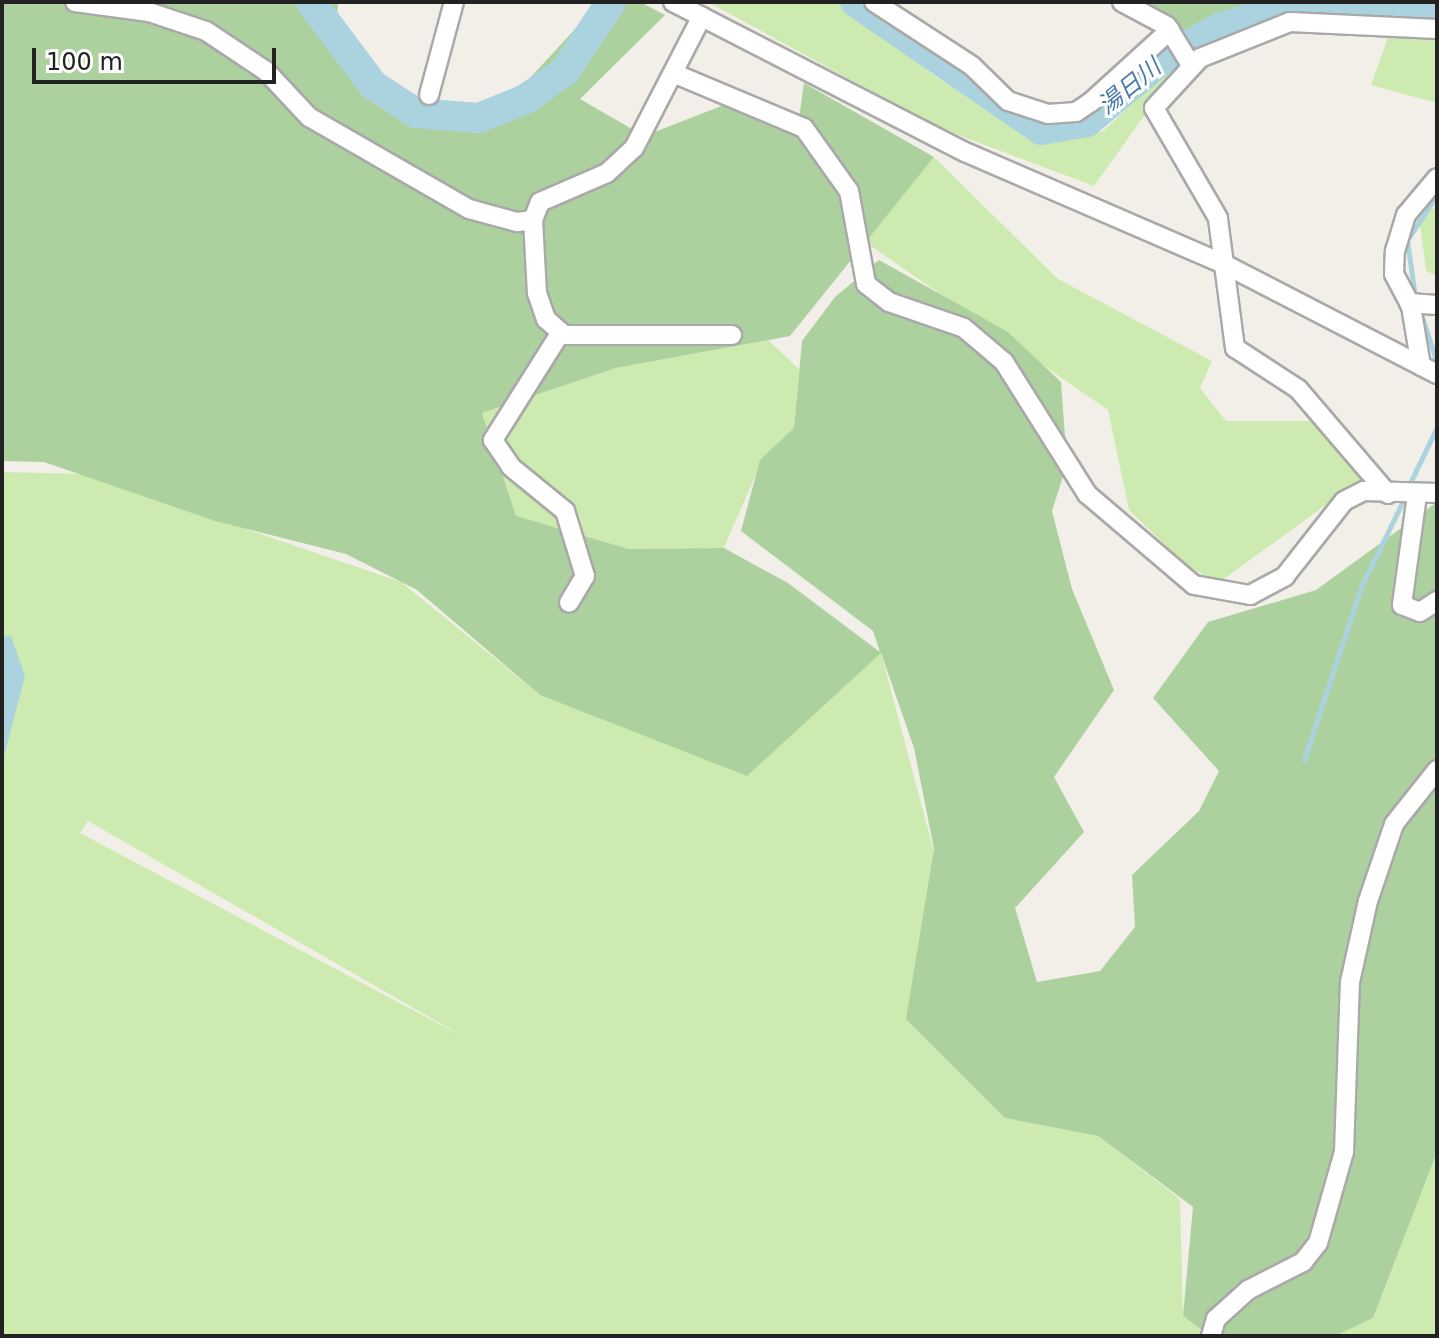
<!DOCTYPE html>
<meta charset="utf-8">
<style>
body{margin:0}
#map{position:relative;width:1439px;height:1338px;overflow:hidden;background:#f2efe9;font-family:"DejaVu Sans","Noto Sans JP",sans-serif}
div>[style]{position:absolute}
.grass>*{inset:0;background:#cdebb0}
.forest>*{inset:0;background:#add19e}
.water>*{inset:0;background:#aad3df}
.stream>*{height:5px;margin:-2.5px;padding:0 2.5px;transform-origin:2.5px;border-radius:2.5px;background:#aad3df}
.river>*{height:30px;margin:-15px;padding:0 15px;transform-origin:15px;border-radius:15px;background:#aad3df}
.roads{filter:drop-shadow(2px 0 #a9a9a9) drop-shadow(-2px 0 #a9a9a9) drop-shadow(0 2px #a9a9a9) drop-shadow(0 -2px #a9a9a9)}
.minor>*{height:18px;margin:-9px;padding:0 9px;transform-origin:9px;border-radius:9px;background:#fff}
span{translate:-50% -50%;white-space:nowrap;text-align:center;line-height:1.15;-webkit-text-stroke:6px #fff;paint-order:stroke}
.water-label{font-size:24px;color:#4a7aab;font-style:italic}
.frame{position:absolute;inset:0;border:4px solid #222;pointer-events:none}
.scale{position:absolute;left:32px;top:48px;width:244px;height:36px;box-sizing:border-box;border:4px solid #222;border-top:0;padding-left:10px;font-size:24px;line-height:28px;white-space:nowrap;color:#222;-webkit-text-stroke:6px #fff;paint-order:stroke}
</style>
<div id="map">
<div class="grass">
<div style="clip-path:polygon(708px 2px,846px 2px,932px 74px,1040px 145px,1103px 131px,1177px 62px,1177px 70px,1094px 186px,937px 127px)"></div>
<div style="clip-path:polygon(1437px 34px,1437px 103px,1371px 85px,1388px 37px)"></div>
<div style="clip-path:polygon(934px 157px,1058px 279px,1212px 361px,1200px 388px,1226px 421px,1314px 421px,1363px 478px,1217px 584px,1183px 562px,1129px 510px,1108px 410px,865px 242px)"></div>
<div style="clip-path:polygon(1437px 206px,1437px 277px,1426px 270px,1419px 217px)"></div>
<div style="clip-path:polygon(768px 340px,799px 369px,794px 429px,757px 472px,724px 548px,629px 549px,516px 517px,482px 413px,616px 368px)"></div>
<div style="clip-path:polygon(evenodd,2px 472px,85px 474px,401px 582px,540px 695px,881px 653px,1005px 1118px,1098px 1136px,1180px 1199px,1183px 1316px,1209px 1336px,2px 1336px,2px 472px,88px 821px,457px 1033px,458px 1034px,80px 833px,88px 821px)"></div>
<div style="clip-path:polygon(1437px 1152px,1437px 1336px,1335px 1336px,1373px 1318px)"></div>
</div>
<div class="forest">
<div style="clip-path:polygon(2px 2px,338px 2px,336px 30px,416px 113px,467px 117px,529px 79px,600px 2px,640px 2px,665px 15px,580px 99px,644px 136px,737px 100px,799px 118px,804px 83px,934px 157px,790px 336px,616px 368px,482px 413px,516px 516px,629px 549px,724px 548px,788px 583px,880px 652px,873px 631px,741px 531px,760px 460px,794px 428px,802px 341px,835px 297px,879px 260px,1008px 332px,1061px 382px,1067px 464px,1052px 511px,1072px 589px,1114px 690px,1054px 777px,1084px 832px,1015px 908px,1037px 982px,1100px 971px,1135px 927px,1132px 875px,1199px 811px,1219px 771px,1153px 698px,1208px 622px,1316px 590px,1437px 502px,1437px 1152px,1373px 1318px,1335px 1336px,1210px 1336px,1183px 1316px,1193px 1207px,1098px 1136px,1005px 1118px,906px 1019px,934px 849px,914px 748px,881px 653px,747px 776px,540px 695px,417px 590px,346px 554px,215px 521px,44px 462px,2px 461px)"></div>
<div style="clip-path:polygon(1136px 2px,1348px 2px,1185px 41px)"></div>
</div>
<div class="water">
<div style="clip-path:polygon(11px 636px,25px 676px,2px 764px,2px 637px)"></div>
</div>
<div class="stream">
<div style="left:1415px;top:297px;width:58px;rotate:-98deg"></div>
<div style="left:1407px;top:240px;width:54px;rotate:-56.3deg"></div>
<div style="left:1421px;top:314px;width:52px;rotate:71.9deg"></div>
<div style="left:1408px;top:487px;width:67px;rotate:-64.2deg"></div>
<div style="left:1304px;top:760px;width:184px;rotate:-71.7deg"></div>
<div style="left:1362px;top:585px;width:98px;rotate:-64deg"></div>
</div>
<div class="river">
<div style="left:311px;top:2px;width:104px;rotate:53.2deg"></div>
<div style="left:373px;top:85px;width:51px;rotate:33.1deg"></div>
<div style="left:416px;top:113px;width:63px;rotate:4.5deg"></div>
<div style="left:479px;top:118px;width:51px;rotate:-22deg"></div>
<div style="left:526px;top:99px;width:48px;rotate:-35.7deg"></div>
<div style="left:565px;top:71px;width:83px;rotate:-56.3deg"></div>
<div style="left:855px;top:2px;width:226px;rotate:34.5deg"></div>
<div style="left:1041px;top:130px;width:47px;rotate:-9.9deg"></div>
<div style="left:1087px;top:122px;width:99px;rotate:-39.7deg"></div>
<div style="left:1163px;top:59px;width:66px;rotate:-28.9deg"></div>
<div style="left:1221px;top:27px;width:60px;rotate:-16.3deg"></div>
<div style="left:1279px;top:10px;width:158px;rotate:2.5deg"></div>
</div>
<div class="roads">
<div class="minor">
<div style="left:75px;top:2px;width:75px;rotate:7.7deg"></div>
<div style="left:149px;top:12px;width:60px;rotate:18.4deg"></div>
<div style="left:206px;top:31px;width:72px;rotate:33.7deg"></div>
<div style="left:266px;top:71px;width:63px;rotate:46.9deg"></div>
<div style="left:309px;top:117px;width:185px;rotate:29.9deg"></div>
<div style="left:469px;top:209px;width:50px;rotate:15.2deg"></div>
<div style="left:517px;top:222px;width:16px;rotate:-7deg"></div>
<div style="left:533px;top:220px;width:19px;rotate:-69deg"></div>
<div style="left:540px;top:202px;width:73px;rotate:-23.4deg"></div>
<div style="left:607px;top:173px;width:37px;rotate:-43deg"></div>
<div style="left:634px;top:148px;width:148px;rotate:-62.7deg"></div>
<div style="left:673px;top:2px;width:328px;rotate:27.2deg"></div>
<div style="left:965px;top:152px;width:280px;rotate:23.4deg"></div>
<div style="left:1222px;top:263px;width:242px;rotate:27.3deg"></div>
<div style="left:874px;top:2px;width:117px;rotate:33.1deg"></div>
<div style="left:972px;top:66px;width:50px;rotate:44.2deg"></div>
<div style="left:1008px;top:101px;width:42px;rotate:18deg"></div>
<div style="left:1048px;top:114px;width:28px;rotate:-4deg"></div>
<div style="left:1076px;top:112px;width:18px;rotate:-34deg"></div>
<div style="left:1091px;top:102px;width:107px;rotate:-42.3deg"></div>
<div style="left:1122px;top:2px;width:51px;rotate:28.1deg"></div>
<div style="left:1167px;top:26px;width:46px;rotate:58.4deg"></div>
<div style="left:673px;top:73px;width:142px;rotate:22.8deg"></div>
<div style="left:804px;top:128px;width:77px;rotate:54.5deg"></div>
<div style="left:849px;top:191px;width:95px;rotate:79.6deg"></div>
<div style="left:866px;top:284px;width:29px;rotate:38deg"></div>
<div style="left:889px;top:302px;width:79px;rotate:19.1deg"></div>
<div style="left:964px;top:328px;width:52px;rotate:40.4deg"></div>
<div style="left:1004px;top:362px;width:156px;rotate:57.8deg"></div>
<div style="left:1087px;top:494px;width:140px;rotate:40.4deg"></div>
<div style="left:1194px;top:585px;width:57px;rotate:10.1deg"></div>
<div style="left:1250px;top:595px;width:40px;rotate:-28deg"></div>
<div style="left:1285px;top:576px;width:95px;rotate:-51.8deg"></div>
<div style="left:1344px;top:501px;width:22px;rotate:-27deg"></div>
<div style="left:1364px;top:491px;width:73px;rotate:1.6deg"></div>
<div style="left:429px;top:95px;width:96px;rotate:-75deg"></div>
<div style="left:533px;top:220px;width:73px;rotate:86.9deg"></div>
<div style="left:537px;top:293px;width:28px;rotate:71deg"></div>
<div style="left:546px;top:319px;width:24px;rotate:42deg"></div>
<div style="left:564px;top:335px;width:168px"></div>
<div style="left:1409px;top:303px;width:28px;rotate:4deg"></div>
<div style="left:561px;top:332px;width:128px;rotate:122.2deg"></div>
<div style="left:493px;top:440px;width:32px;rotate:56deg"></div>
<div style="left:511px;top:467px;width:70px;rotate:39.2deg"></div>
<div style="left:565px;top:511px;width:68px;rotate:72.9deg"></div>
<div style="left:585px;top:576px;width:31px;rotate:121deg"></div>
<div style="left:1421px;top:366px;width:61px;rotate:-99.5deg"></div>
<div style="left:1411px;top:306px;width:36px;rotate:-118deg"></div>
<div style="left:1394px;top:274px;width:23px;rotate:-88deg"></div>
<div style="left:1395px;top:251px;width:38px;rotate:-73deg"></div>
<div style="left:1406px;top:215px;width:48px;rotate:-50deg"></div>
<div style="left:1388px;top:494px;width:138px;rotate:-130.6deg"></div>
<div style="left:1298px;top:389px;width:75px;rotate:-146.9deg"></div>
<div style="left:1235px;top:348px;width:131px;rotate:-97.5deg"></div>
<div style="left:1218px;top:218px;width:127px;rotate:-120.2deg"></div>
<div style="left:1154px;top:108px;width:68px;rotate:-47.4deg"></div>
<div style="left:1200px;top:58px;width:97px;rotate:-21.8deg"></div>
<div style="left:1290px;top:22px;width:147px;rotate:2.7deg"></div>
<div style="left:1417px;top:495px;width:111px;rotate:97.8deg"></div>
<div style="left:1402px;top:605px;width:19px;rotate:21deg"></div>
<div style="left:1420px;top:612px;width:20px;rotate:-33deg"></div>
<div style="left:1211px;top:1336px;width:18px;rotate:-74deg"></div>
<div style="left:1216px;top:1319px;width:43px;rotate:-42.2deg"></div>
<div style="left:1248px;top:1290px;width:62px;rotate:-27deg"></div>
<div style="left:1303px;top:1262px;width:24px;rotate:-52deg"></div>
<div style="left:1318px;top:1243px;width:95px;rotate:-74.1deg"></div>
<div style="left:1344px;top:1152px;width:170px;rotate:-88deg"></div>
<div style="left:1350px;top:982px;width:83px;rotate:-77.5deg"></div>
<div style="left:1368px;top:901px;width:81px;rotate:-71.3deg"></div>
<div style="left:1394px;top:824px;width:69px;rotate:-51.5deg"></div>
</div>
</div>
<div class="water-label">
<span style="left:1130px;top:87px;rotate:-39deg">湯日川</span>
</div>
<div class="frame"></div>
<div class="scale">100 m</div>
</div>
